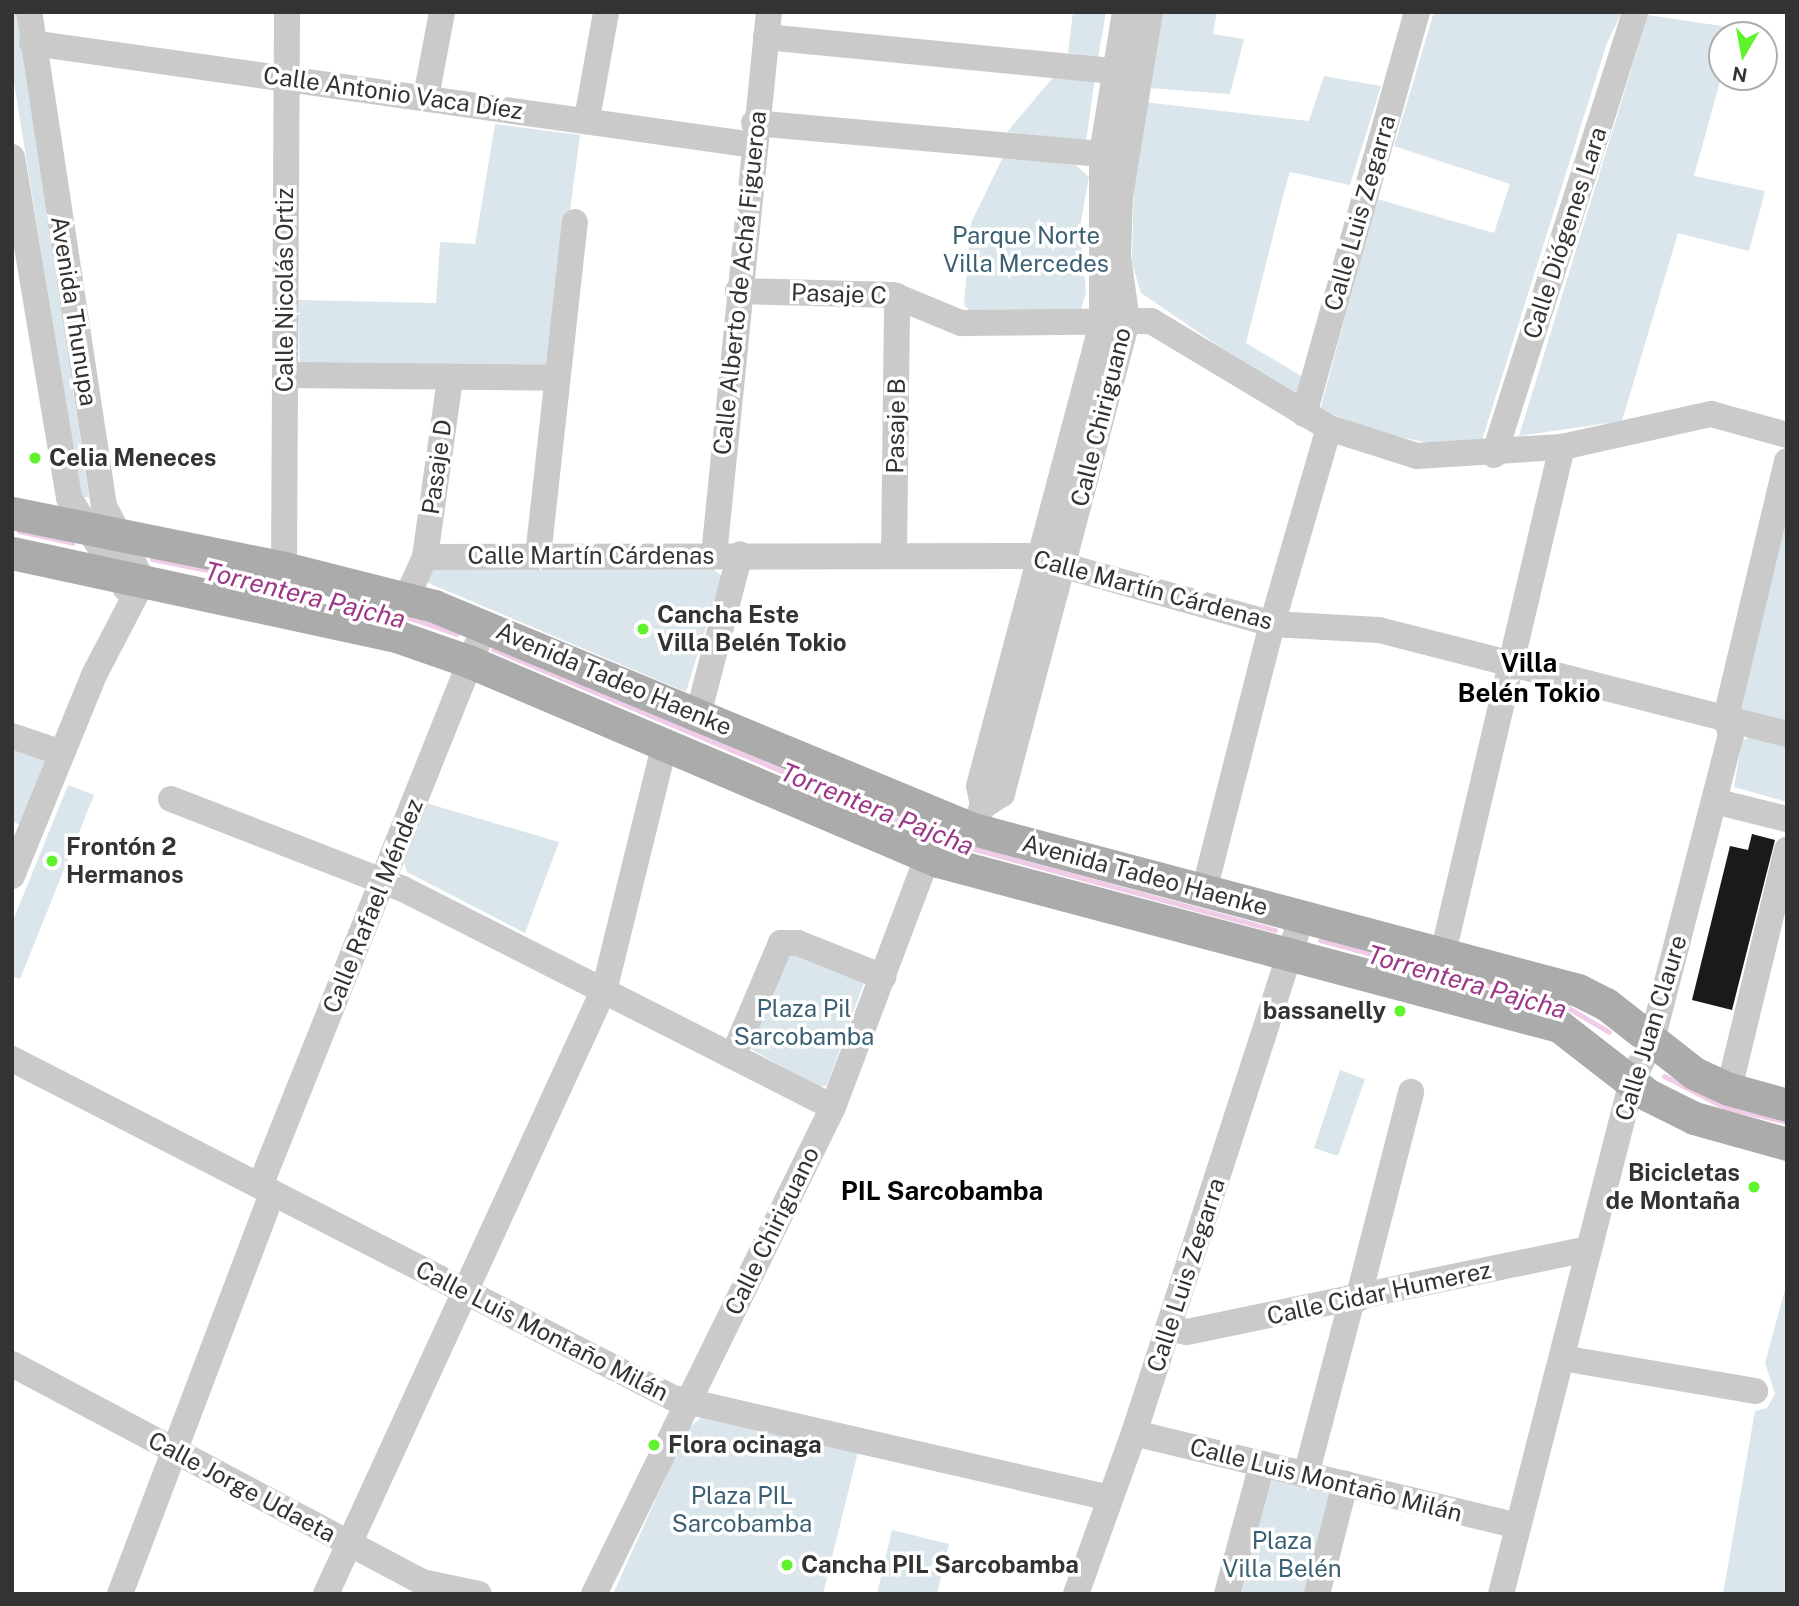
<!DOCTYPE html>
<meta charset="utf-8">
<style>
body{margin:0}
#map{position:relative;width:1799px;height:1606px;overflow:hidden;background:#fff;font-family:"Public Sans",sans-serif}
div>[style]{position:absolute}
.green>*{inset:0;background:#dae6eb}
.stream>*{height:5px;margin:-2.5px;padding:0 2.5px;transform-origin:2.5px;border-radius:2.5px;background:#f0cce9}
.building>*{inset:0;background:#1a1a1a}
.minor>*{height:26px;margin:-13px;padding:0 13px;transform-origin:13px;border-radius:13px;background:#cacaca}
.major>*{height:33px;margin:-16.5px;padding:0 16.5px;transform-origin:16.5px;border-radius:16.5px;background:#ababab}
.dots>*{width:19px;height:19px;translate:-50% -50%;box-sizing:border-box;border:4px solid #fff;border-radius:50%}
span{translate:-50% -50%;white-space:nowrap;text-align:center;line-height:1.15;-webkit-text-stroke:7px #fff;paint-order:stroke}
.street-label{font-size:24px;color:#333}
.park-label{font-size:24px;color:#3b6073}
.poi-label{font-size:24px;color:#333;font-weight:700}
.left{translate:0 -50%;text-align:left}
.right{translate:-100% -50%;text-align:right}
.water-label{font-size:26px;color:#9d3888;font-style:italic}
.neighbourhood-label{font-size:26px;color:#000;font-weight:700}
.frame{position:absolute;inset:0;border:14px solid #333;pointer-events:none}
.north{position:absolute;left:1708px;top:21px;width:70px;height:70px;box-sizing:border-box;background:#fff;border:2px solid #adadad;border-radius:50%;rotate:190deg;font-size:19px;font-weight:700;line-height:28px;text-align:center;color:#333}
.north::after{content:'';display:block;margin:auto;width:24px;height:32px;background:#5ef32b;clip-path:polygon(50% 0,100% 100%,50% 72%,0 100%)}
</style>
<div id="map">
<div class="green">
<div style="clip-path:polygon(12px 12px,17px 12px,89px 497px,81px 498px,12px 70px)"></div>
<div style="clip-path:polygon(1073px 12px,1106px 12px,1098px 58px,1068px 53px)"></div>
<div style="clip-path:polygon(1162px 12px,1217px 12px,1213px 34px,1244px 39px,1230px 94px,1148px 88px)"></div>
<div style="clip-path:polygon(1434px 12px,1622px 12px,1607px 43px,1482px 440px,1429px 443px,1381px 433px,1320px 410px,1377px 199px,1494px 233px,1510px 184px,1394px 146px)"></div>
<div style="clip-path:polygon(1648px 15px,1735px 28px,1733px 35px,1722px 35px,1722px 74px,1694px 176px,1765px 191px,1749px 251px,1678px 233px,1622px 421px,1519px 436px)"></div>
<div style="clip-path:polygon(1055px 75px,1095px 78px,1086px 141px,1007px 132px)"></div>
<div style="clip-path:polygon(1324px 76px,1381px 86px,1350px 185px,1290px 172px,1283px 196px,1246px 343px,1303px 377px,1298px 394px,1285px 391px,1141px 293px,1132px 263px,1134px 170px,1144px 102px,1309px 121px)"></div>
<div style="clip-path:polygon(495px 124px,580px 135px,549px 370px,300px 368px,298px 300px,436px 303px,440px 242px,475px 244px)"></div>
<div style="clip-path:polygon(1003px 157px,1070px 160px,1089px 177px,1080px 227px,1086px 293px,1081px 309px,1070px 316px,974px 314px,964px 305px,971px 223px)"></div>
<div style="clip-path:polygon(1787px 508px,1787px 725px,1737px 709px)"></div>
<div style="clip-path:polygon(709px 566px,722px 576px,686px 692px,426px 582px,430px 569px)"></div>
<div style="clip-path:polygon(1750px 737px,1787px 746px,1787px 802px,1734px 787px,1742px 741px)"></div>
<div style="clip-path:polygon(12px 745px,47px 759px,21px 825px,12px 821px)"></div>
<div style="clip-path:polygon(68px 785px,94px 795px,20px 979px,12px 976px,12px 923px)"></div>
<div style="clip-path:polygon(426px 803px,559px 842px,525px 933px,407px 872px,404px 862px)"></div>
<div style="clip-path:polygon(785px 952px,865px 980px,827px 1085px,819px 1087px,747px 1047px)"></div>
<div style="clip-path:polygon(1340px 1070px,1365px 1079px,1338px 1156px,1314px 1148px)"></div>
<div style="clip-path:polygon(1787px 1282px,1787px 1594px,1723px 1594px,1755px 1411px,1767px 1408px,1775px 1394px,1765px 1363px)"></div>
<div style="clip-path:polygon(701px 1418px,858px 1452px,823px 1594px,613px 1594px,688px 1428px)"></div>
<div style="clip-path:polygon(1268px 1477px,1332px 1495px,1312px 1594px,1233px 1594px)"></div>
<div style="clip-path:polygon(892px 1530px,949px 1544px,937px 1594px,877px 1594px)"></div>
</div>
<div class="stream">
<div style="left:19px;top:531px;width:55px;rotate:12.5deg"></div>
<div style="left:152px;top:559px;width:148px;rotate:11.3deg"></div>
<div style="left:395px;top:613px;width:65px;rotate:18.7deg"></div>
<div style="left:493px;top:649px;width:494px;rotate:22.9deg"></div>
<div style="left:967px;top:847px;width:319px;rotate:15.1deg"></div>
<div style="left:1320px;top:940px;width:254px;rotate:15.1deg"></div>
<div style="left:1565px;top:1006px;width:51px;rotate:30.6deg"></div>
<div style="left:1664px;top:1076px;width:68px;rotate:27.3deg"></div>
<div style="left:1724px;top:1107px;width:65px;rotate:13.4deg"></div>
</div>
<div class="building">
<div style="clip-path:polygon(1752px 834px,1775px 840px,1732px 1010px,1692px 1000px,1730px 846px,1748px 850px)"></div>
</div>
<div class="minor">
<div style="left:766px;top:37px;width:366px;rotate:5.6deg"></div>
<div style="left:32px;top:43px;width:728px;rotate:8.05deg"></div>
<div style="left:426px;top:97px;width:86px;rotate:-79.3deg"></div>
<div style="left:587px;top:119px;width:109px;rotate:-79.9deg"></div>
<div style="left:754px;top:123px;width:349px;rotate:5.1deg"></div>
<div style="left:12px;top:157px;width:346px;rotate:80.5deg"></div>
<div style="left:69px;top:498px;width:107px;rotate:57.9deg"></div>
<div style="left:738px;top:291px;width:155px;rotate:1.5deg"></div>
<div style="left:893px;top:295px;width:74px;rotate:22.4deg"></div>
<div style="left:961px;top:323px;width:190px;rotate:-0.6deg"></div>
<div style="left:1151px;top:321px;width:208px;rotate:31deg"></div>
<div style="left:1329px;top:428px;width:92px;rotate:17.7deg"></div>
<div style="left:1417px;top:456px;width:145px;rotate:-3.6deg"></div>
<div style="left:1562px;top:447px;width:153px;rotate:-12.5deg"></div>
<div style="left:1711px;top:414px;width:79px;rotate:15.4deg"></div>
<div style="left:285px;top:375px;width:271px;rotate:0.6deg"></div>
<div style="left:1304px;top:414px;width:418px;rotate:-74.3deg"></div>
<div style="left:1494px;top:455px;width:465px;rotate:-72.3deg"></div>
<div style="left:714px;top:555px;width:546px;rotate:-84.22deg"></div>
<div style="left:894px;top:555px;width:259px;rotate:-89.3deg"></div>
<div style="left:538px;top:556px;width:336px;rotate:-83.7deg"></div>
<div style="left:425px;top:557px;width:181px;rotate:-82deg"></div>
<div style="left:284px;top:568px;width:556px;rotate:-89.69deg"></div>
<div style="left:407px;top:597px;width:44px;rotate:-65.8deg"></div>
<div style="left:425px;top:557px;width:604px;rotate:-0.09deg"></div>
<div style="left:1029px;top:556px;width:252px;rotate:15.6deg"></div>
<div style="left:1272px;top:624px;width:107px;rotate:3.2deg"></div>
<div style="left:1379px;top:630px;width:421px;rotate:14.3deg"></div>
<div style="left:698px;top:715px;width:166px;rotate:-75.4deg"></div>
<div style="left:12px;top:736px;width:53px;rotate:18.8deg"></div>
<div style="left:171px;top:799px;width:249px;rotate:21.2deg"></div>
<div style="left:403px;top:889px;width:482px;rotate:26.9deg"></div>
<div style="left:1714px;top:801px;width:75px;rotate:13.9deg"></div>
<div style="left:983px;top:806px;width:22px;rotate:-32deg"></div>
<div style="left:1002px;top:794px;width:489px;rotate:-75.2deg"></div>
<div style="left:1127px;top:321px;width:66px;rotate:-97.9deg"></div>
<div style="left:1118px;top:256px;width:59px;rotate:-88.1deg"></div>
<div style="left:1120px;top:197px;width:187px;rotate:-80.8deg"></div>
<div style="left:938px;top:861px;width:47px;rotate:-42.4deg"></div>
<div style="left:973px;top:829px;width:25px;rotate:-67deg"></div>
<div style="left:983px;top:806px;width:20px;rotate:-101deg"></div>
<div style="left:979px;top:786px;width:479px;rotate:-75.1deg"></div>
<div style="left:1102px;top:323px;width:169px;rotate:-90deg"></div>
<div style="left:1102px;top:154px;width:144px;rotate:-80.8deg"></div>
<div style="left:12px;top:876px;width:217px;rotate:-67.8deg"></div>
<div style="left:94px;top:675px;width:106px;rotate:-62.5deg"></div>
<div style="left:143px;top:581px;width:85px;rotate:-117.5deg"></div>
<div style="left:104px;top:506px;width:500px;rotate:-98.6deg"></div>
<div style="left:1204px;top:891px;width:276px;rotate:-75.7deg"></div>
<div style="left:1272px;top:624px;width:204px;rotate:-73.8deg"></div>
<div style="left:1443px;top:953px;width:520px;rotate:-76.77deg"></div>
<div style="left:733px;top:1056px;width:123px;rotate:-67deg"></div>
<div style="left:781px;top:943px;width:17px"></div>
<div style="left:798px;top:943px;width:92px;rotate:21.8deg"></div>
<div style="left:12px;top:1059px;width:743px;rotate:27.15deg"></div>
<div style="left:673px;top:1398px;width:447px;rotate:12.9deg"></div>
<div style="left:1729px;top:1089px;width:246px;rotate:-76.4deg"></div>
<div style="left:260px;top:1186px;width:604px;rotate:-68.15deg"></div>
<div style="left:1358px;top:1299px;width:214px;rotate:-75.6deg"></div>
<div style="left:1168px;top:1328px;width:19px;rotate:12deg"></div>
<div style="left:1187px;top:1332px;width:410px;rotate:-11.7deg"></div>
<div style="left:1562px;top:1358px;width:196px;rotate:9.7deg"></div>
<div style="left:12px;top:1364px;width:464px;rotate:28deg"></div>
<div style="left:422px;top:1582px;width:58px;rotate:11.9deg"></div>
<div style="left:1134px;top:1433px;width:395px;rotate:13.6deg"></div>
<div style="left:1306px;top:1475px;width:181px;rotate:-75.3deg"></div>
<div style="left:120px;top:1594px;width:429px;rotate:-69.2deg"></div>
<div style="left:326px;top:1594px;width:668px;rotate:-65.31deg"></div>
<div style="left:605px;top:987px;width:248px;rotate:-76.2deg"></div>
<div style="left:594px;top:1594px;width:542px;rotate:-63.86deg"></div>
<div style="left:833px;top:1107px;width:266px;rotate:-69.3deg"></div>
<div style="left:1076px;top:1594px;width:171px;rotate:-70.2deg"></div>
<div style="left:1134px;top:1433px;width:544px;rotate:-72deg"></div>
<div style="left:1227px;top:1594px;width:135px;rotate:-74.9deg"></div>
<div style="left:1317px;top:1594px;width:114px;rotate:-75.7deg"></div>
<div style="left:1501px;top:1594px;width:529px;rotate:-75.68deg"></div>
<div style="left:1632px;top:1081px;width:46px;rotate:-64deg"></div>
<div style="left:1652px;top:1040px;width:315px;rotate:-75.5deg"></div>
<div style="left:1731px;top:735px;width:19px;rotate:-106deg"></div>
<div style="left:1726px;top:717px;width:263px;rotate:-76.6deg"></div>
</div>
<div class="major">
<div style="left:12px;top:513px;width:278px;rotate:11.4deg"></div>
<div style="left:284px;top:568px;width:155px;rotate:14.2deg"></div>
<div style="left:434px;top:606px;width:583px;rotate:22.48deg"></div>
<div style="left:973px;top:829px;width:626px;rotate:14.9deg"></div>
<div style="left:1578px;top:990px;width:31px;rotate:27deg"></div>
<div style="left:1606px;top:1004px;width:112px;rotate:38.1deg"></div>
<div style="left:1694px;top:1073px;width:38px;rotate:25deg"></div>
<div style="left:1729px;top:1089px;width:60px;rotate:15.4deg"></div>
<div style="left:12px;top:553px;width:396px;rotate:12.2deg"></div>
<div style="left:399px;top:637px;width:73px;rotate:19.2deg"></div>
<div style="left:468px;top:661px;width:511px;rotate:23.05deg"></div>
<div style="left:938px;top:861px;width:643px;rotate:14.88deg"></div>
<div style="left:1559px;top:1026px;width:113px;rotate:37.8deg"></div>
<div style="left:1648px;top:1095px;width:51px;rotate:26.6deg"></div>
<div style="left:1694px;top:1118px;width:97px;rotate:15.6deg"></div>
</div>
<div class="dots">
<div style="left:35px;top:458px;background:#5ef32b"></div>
<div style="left:643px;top:629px;background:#5ef32b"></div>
<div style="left:52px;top:861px;background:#5ef32b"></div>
<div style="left:1400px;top:1011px;background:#5ef32b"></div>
<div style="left:1754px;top:1187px;background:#5ef32b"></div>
<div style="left:654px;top:1445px;background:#5ef32b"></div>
<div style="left:787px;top:1565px;background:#5ef32b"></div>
</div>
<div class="street-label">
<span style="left:393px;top:93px;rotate:8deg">Calle Antonio Vaca Díez</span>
<span style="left:1360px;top:213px;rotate:-74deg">Calle Luis Zegarra</span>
<span style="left:1565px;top:233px;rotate:-72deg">Calle Diógenes Lara</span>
<span style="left:740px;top:283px;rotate:-84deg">Calle Alberto de Achá Figueroa</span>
<span style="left:285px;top:290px;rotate:-90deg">Calle Nicolás Ortiz</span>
<span style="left:839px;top:294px;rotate:2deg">Pasaje C</span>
<span style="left:74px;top:311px;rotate:81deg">Avenida Thunupa</span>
<span style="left:1101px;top:417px;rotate:-76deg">Calle Chiriguano</span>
<span style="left:896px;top:426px;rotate:-89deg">Pasaje B</span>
<span style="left:437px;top:467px;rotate:-82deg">Pasaje D</span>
<span style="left:591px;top:556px">Calle Martín Cárdenas</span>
<span style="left:1153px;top:590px;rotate:15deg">Calle Martín Cárdenas</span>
<span style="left:614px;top:679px;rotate:23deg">Avenida Tadeo Haenke</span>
<span style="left:1145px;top:875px;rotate:15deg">Avenida Tadeo Haenke</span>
<span style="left:373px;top:906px;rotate:-68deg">Calle Rafael Méndez</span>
<span style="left:1651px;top:1028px;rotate:-73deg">Calle Juan Claure</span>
<span style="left:772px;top:1231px;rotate:-64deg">Calle Chiriguano</span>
<span style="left:1186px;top:1275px;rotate:-72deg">Calle Luis Zegarra</span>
<span style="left:1379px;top:1293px;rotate:-12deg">Calle Cidar Humerez</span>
<span style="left:542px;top:1331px;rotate:27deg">Calle Luis Montaño Milán</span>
<span style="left:1326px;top:1480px;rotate:14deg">Calle Luis Montaño Milán</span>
<span style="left:242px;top:1487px;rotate:28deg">Calle Jorge Udaeta</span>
</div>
<div class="park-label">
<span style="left:1026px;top:250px">Parque Norte<br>Villa Mercedes</span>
<span style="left:804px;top:1023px">Plaza Pil<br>Sarcobamba</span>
<span style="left:742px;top:1510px">Plaza PIL<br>Sarcobamba</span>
<span style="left:1282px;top:1555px">Plaza<br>Villa Belén</span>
</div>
<div class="poi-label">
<span class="left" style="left:49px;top:458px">Celia Meneces</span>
<span class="left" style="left:657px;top:629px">Cancha Este<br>Villa Belén Tokio</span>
<span class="left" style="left:66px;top:861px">Frontón 2<br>Hermanos</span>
<span class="right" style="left:1386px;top:1011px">bassanelly</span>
<span class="right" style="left:1740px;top:1187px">Bicicletas<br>de Montaña</span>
<span class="left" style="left:668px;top:1445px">Flora ocinaga</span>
<span class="left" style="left:801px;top:1565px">Cancha PIL Sarcobamba</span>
</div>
<div class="water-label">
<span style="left:305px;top:595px;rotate:14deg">Torrentera Pajcha</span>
<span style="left:877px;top:809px;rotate:22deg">Torrentera Pajcha</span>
<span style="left:1467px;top:982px;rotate:16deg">Torrentera Pajcha</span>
</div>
<div class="neighbourhood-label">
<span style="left:1529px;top:678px">Villa<br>Belén Tokio</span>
<span style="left:942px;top:1191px">PIL Sarcobamba</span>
</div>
<div class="frame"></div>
<div class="north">N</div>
</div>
